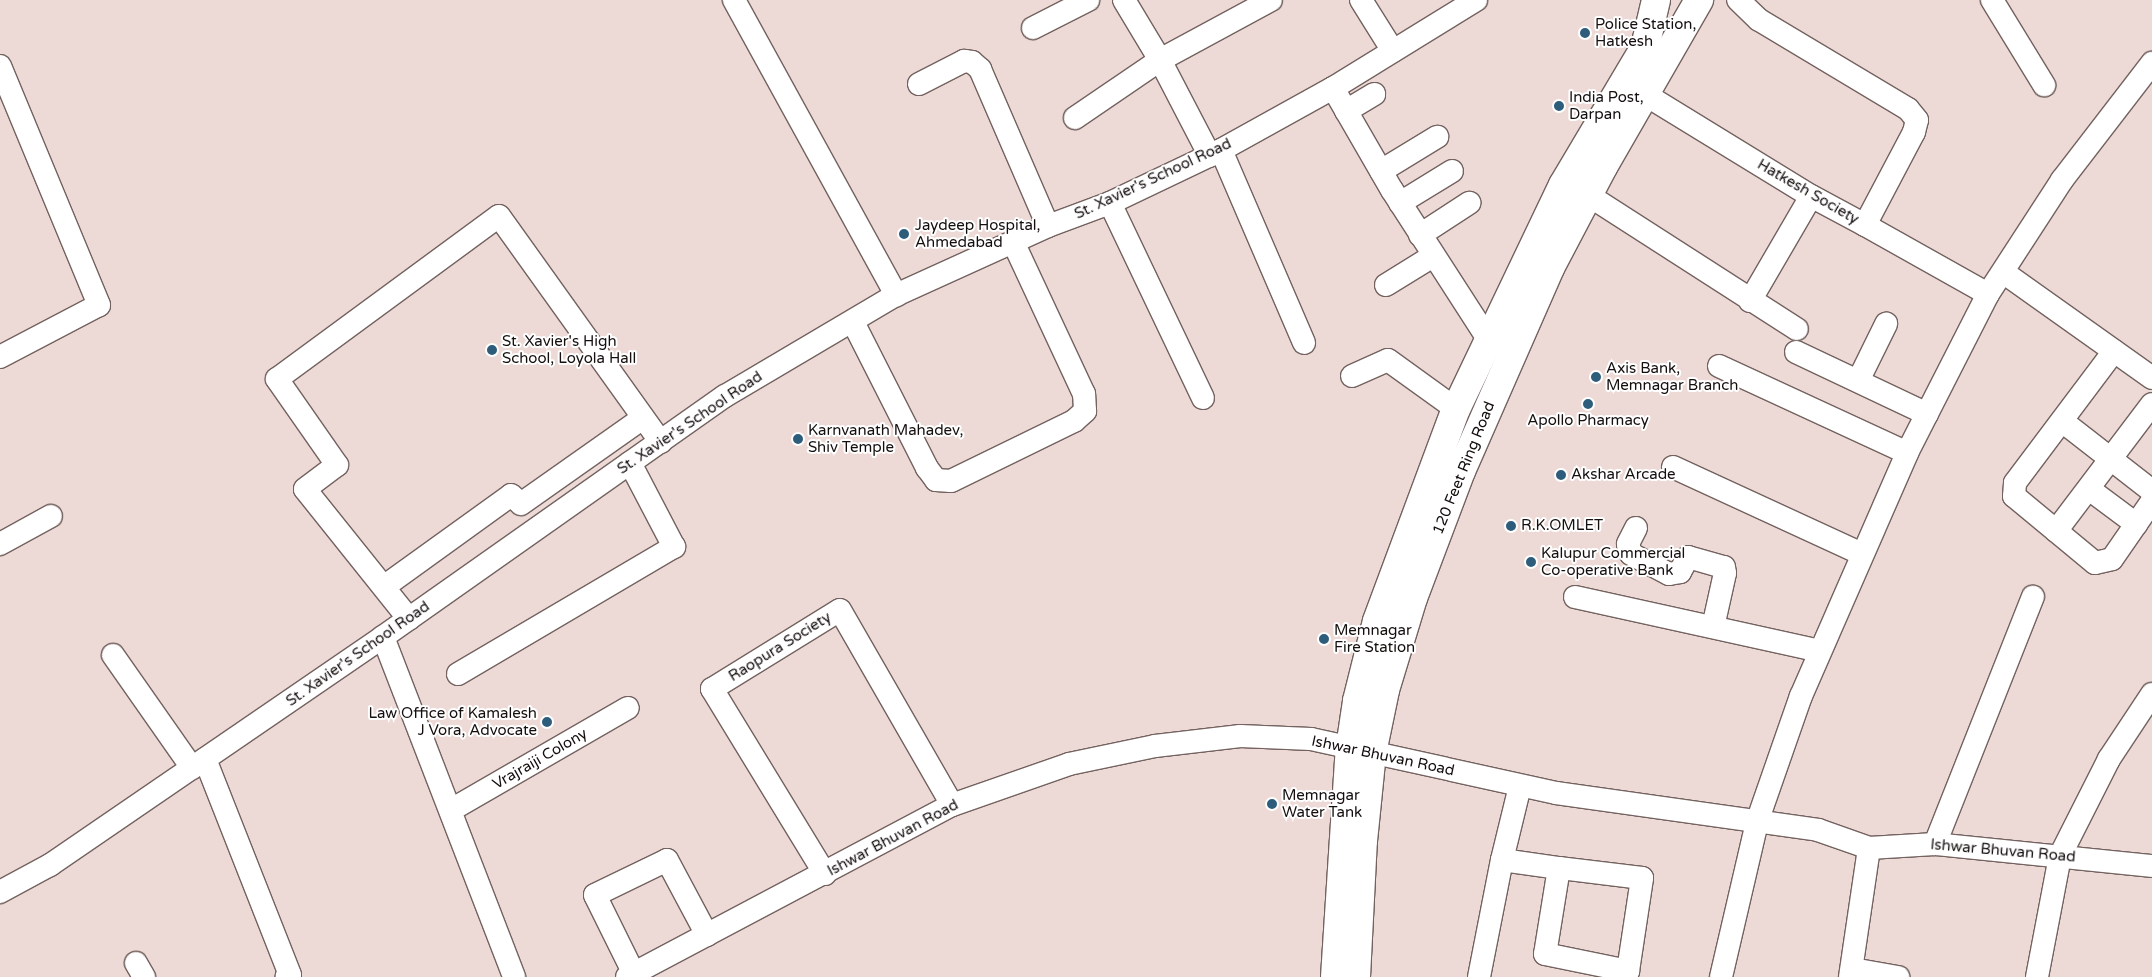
<!DOCTYPE html>
<style>
body{margin:0}
#map{position:relative;width:2152px;height:977px;overflow:hidden;background:#eddad6;font-family:"Varela Round",sans-serif}
div>[style]{position:absolute}
.roads{filter:drop-shadow(1px 0 #73625f) drop-shadow(-1px 0 #73625f) drop-shadow(0 1px #73625f) drop-shadow(0 -1px #73625f)}
.minor>*{height:22px;margin:-11px;padding:0 11px;transform-origin:11px;border-radius:11px;background:#fff}
.major>*{height:28px;margin:-14px;padding:0 14px;transform-origin:14px;border-radius:14px;background:#fff}
.dots>*{width:14px;height:14px;translate:-50% -50%;box-sizing:border-box;border:2px solid #fff;border-radius:50%}
span{translate:-50% -50%;white-space:nowrap;text-align:center;line-height:1.15;-webkit-text-stroke:4px #fff;paint-order:stroke}
.poi-label{font-size:15px;color:#140e0d}
.left{translate:0 -50%;text-align:left}
.right{translate:-100% -50%;text-align:right}
.street-label{font-size:15px;color:#140e0d}
</style>
<div id="map">
<div class="roads">
<div class="minor">
<div style="left:734px;top:0;width:337px;rotate:61.2deg"></div>
<div style="left:1124px;top:0;width:70px;rotate:59deg"></div>
<div style="left:1160px;top:60px;width:108px;rotate:62.5deg"></div>
<div style="left:1361px;top:0;width:60px;rotate:57.9deg"></div>
<div style="left:1992px;top:0;width:100px;rotate:58.5deg"></div>
<div style="left:1033px;top:28px;width:62px;rotate:-27deg"></div>
<div style="left:0;top:66px;width:259px;rotate:67.5deg"></div>
<div style="left:99px;top:305px;width:112px;rotate:152.3deg"></div>
<div style="left:919px;top:84px;width:51px;rotate:-27.1deg"></div>
<div style="left:964px;top:61px;width:8px;rotate:7deg"></div>
<div style="left:972px;top:62px;width:11px;rotate:41deg"></div>
<div style="left:980px;top:69px;width:171px;rotate:66.6deg"></div>
<div style="left:1333px;top:88px;width:118px;rotate:60deg"></div>
<div style="left:1392px;top:190px;width:177px;rotate:57.2deg"></div>
<div style="left:1646px;top:95px;width:193px;rotate:31.5deg"></div>
<div style="left:1811px;top:196px;width:61px;rotate:28.2deg"></div>
<div style="left:1865px;top:225px;width:105px;rotate:-62.2deg"></div>
<div style="left:1914px;top:132px;width:12px;rotate:-76deg"></div>
<div style="left:1917px;top:120px;width:14px;rotate:-129deg"></div>
<div style="left:1908px;top:109px;width:174px;rotate:-149.1deg"></div>
<div style="left:1759px;top:20px;width:29px;rotate:-136deg"></div>
<div style="left:1346px;top:111px;width:33px;rotate:-31deg"></div>
<div style="left:1075px;top:118px;width:103px;rotate:-34.3deg"></div>
<div style="left:1160px;top:60px;width:126px;rotate:-28.4deg"></div>
<div style="left:1221px;top:150px;width:210px;rotate:66.7deg"></div>
<div style="left:1381px;top:171px;width:66px;rotate:-31.3deg"></div>
<div style="left:1588px;top:195px;width:248px;rotate:32.7deg"></div>
<div style="left:1110px;top:203px;width:216px;rotate:64.5deg"></div>
<div style="left:1400px;top:203px;width:61px;rotate:-31.6deg"></div>
<div style="left:1865px;top:225px;width:141px;rotate:29.3deg"></div>
<div style="left:1420px;top:235px;width:59px;rotate:-33.1deg"></div>
<div style="left:2003px;top:272px;width:183px;rotate:35.4deg"></div>
<div style="left:1386px;top:285px;width:55px;rotate:-31.7deg"></div>
<div style="left:1750px;top:301px;width:121px;rotate:-59.8deg"></div>
<div style="left:853px;top:322px;width:164px;rotate:63.1deg"></div>
<div style="left:927px;top:468px;width:15px;rotate:53deg"></div>
<div style="left:936px;top:480px;width:15px;rotate:4deg"></div>
<div style="left:951px;top:481px;width:137px;rotate:-26deg"></div>
<div style="left:1074px;top:421px;width:15px;rotate:-42deg"></div>
<div style="left:1085px;top:411px;width:17px;rotate:-93deg"></div>
<div style="left:1084px;top:394px;width:166px;rotate:-115deg"></div>
<div style="left:2114px;top:351px;width:165px;rotate:126.9deg"></div>
<div style="left:2015px;top:483px;width:13px;rotate:94deg"></div>
<div style="left:2014px;top:496px;width:105px;rotate:39.6deg"></div>
<div style="left:2095px;top:563px;width:17px;rotate:-13deg"></div>
<div style="left:2112px;top:559px;width:70px;rotate:-55.4deg"></div>
<div style="left:1796px;top:352px;width:145px;rotate:25.3deg"></div>
<div style="left:1719px;top:366px;width:207px;rotate:24.8deg"></div>
<div style="left:1352px;top:376px;width:39px;rotate:-24deg"></div>
<div style="left:1388px;top:360px;width:84px;rotate:35.8deg"></div>
<div style="left:1858px;top:381px;width:64px;rotate:-63.8deg"></div>
<div style="left:2062px;top:421px;width:114px;rotate:37.9deg"></div>
<div style="left:1673px;top:467px;width:208px;rotate:24.7deg"></div>
<div style="left:2089px;top:489px;width:59px;rotate:36.7deg"></div>
<div style="left:1636px;top:528px;width:18px;rotate:117deg"></div>
<div style="left:1628px;top:544px;width:10px;rotate:73deg"></div>
<div style="left:1631px;top:554px;width:43px;rotate:27.8deg"></div>
<div style="left:1669px;top:574px;width:11px;rotate:-10deg"></div>
<div style="left:1680px;top:572px;width:17px;rotate:-62deg"></div>
<div style="left:1688px;top:557px;width:37px;rotate:16deg"></div>
<div style="left:1724px;top:567px;width:6px;rotate:81deg"></div>
<div style="left:1725px;top:573px;width:55px;rotate:102.5deg"></div>
<div style="left:2056px;top:531px;width:159px;rotate:-52.9deg"></div>
<div style="left:0;top:544px;width:58px;rotate:-28.8deg"></div>
<div style="left:385px;top:586px;width:155px;rotate:-35.8deg"></div>
<div style="left:511px;top:495px;width:13px;rotate:42deg"></div>
<div style="left:521px;top:504px;width:149px;rotate:-35.2deg"></div>
<div style="left:1575px;top:597px;width:251px;rotate:12.4deg"></div>
<div style="left:409px;top:619px;width:166px;rotate:-128.7deg"></div>
<div style="left:305px;top:489px;width:40px;rotate:-37deg"></div>
<div style="left:337px;top:465px;width:105px;rotate:-124.9deg"></div>
<div style="left:277px;top:379px;width:275px;rotate:-36.3deg"></div>
<div style="left:499px;top:216px;width:278px;rotate:54.4deg"></div>
<div style="left:383px;top:637px;width:364px;rotate:68.9deg"></div>
<div style="left:113px;top:655px;width:138px;rotate:55deg"></div>
<div style="left:458px;top:674px;width:251px;rotate:-30.5deg"></div>
<div style="left:674px;top:547px;width:95px;rotate:-117.6deg"></div>
<div style="left:205px;top:759px;width:232px;rotate:68.5deg"></div>
<div style="left:290px;top:975px;width:4px;rotate:153deg"></div>
<div style="left:1520px;top:786px;width:76px;rotate:103.7deg"></div>
<div style="left:1502px;top:860px;width:58px;rotate:8deg"></div>
<div style="left:1559px;top:868px;width:87px;rotate:99.2deg"></div>
<div style="left:1545px;top:954px;width:85px;rotate:11.6deg"></div>
<div style="left:1628px;top:971px;width:94px;rotate:-81.4deg"></div>
<div style="left:1642px;top:878px;width:84px;rotate:-173.1deg"></div>
<div style="left:451px;top:810px;width:204px;rotate:-30deg"></div>
<div style="left:1935px;top:844px;width:266px;rotate:-68.4deg"></div>
<div style="left:825px;top:874px;width:217px;rotate:-121.4deg"></div>
<div style="left:712px;top:689px;width:150px;rotate:-31.7deg"></div>
<div style="left:840px;top:610px;width:225px;rotate:60.1deg"></div>
<div style="left:0;top:892px;width:57px;rotate:-28.4deg"></div>
<div style="left:50px;top:865px;width:404px;rotate:-34.4deg"></div>
<div style="left:383px;top:637px;width:418px;rotate:-35.2deg"></div>
<div style="left:725px;top:396px;width:199px;rotate:-30.6deg"></div>
<div style="left:896px;top:295px;width:167px;rotate:-24.4deg"></div>
<div style="left:1048px;top:226px;width:66px;rotate:-20.4deg"></div>
<div style="left:1110px;top:203px;width:123px;rotate:-25.5deg"></div>
<div style="left:1221px;top:150px;width:128px;rotate:-29deg"></div>
<div style="left:1333px;top:88px;width:168px;rotate:-31.6deg"></div>
<div style="left:136px;top:963px;width:16px;rotate:60deg"></div>
<div style="left:1852px;top:969px;width:47px;rotate:9.9deg"></div>
<div style="left:634px;top:974px;width:88px;rotate:-116.3deg"></div>
<div style="left:595px;top:895px;width:80px;rotate:-25.9deg"></div>
<div style="left:667px;top:860px;width:85px;rotate:61.9deg"></div>
<div style="left:627px;top:977px;width:368px;rotate:-27.9deg"></div>
<div style="left:952px;top:805px;width:124px;rotate:-19.3deg"></div>
<div style="left:1069px;top:764px;width:88px;rotate:-11.8deg"></div>
<div style="left:1155px;top:746px;width:86px;rotate:-6.7deg"></div>
<div style="left:1240px;top:736px;width:71px;rotate:2.4deg"></div>
<div style="left:1311px;top:739px;width:251px;rotate:12.4deg"></div>
<div style="left:1556px;top:793px;width:265px;rotate:8deg"></div>
<div style="left:1818px;top:830px;width:54px;rotate:19.4deg"></div>
<div style="left:1869px;top:848px;width:66px;rotate:-3.5deg"></div>
<div style="left:1935px;top:844px;width:218px;rotate:5.8deg"></div>
<div style="left:1479px;top:977px;width:119px;rotate:-78.9deg"></div>
<div style="left:1721px;top:977px;width:159px;rotate:-76.9deg"></div>
<div style="left:1757px;top:822px;width:133px;rotate:-70.8deg"></div>
<div style="left:1801px;top:696px;width:265px;rotate:-66.4deg"></div>
<div style="left:1907px;top:453px;width:178px;rotate:-63deg"></div>
<div style="left:1988px;top:294px;width:136px;rotate:-57deg"></div>
<div style="left:2062px;top:180px;width:148px;rotate:-52.4deg"></div>
<div style="left:1850px;top:977px;width:130px;rotate:-81.6deg"></div>
<div style="left:2037px;top:977px;width:123px;rotate:-79.2deg"></div>
<div style="left:2060px;top:856px;width:109px;rotate:-63.2deg"></div>
<div style="left:2109px;top:759px;width:78px;rotate:-56.5deg"></div>
</div>
<div class="major">
<div style="left:1335px;top:977px;width:229px;rotate:-86.3deg"></div>
<div style="left:1350px;top:748px;width:48px;rotate:-81.5deg"></div>
<div style="left:1357px;top:701px;width:82px;rotate:-76deg"></div>
<div style="left:1377px;top:621px;width:226px;rotate:-69.6deg"></div>
<div style="left:1456px;top:409px;width:248px;rotate:-64.5deg"></div>
<div style="left:1563px;top:185px;width:161px;rotate:-59.3deg"></div>
<div style="left:1645px;top:47px;width:48px;rotate:-76.8deg"></div>
<div style="left:1356px;top:977px;width:136px;rotate:-87.1deg"></div>
<div style="left:1363px;top:841px;width:88px;rotate:-84.2deg"></div>
<div style="left:1372px;top:753px;width:64px;rotate:-78.3deg"></div>
<div style="left:1385px;top:690px;width:96px;rotate:-73.1deg"></div>
<div style="left:1413px;top:598px;width:136px;rotate:-69.3deg"></div>
<div style="left:1461px;top:471px;width:222px;rotate:-66.3deg"></div>
<div style="left:1550px;top:268px;width:114px;rotate:-62.3deg"></div>
<div style="left:1603px;top:167px;width:193px;rotate:-60.1deg"></div>
</div>
</div>
<div class="dots">
<div style="left:1585px;top:33px;background:#2d5d7b"></div>
<div style="left:1559px;top:106px;background:#2d5d7b"></div>
<div style="left:904px;top:234px;background:#2d5d7b"></div>
<div style="left:492px;top:350px;background:#2d5d7b"></div>
<div style="left:1596px;top:377px;background:#2d5d7b"></div>
<div style="left:1588px;top:404px;background:#2d5d7b"></div>
<div style="left:798px;top:439px;background:#2d5d7b"></div>
<div style="left:1561px;top:475px;background:#2d5d7b"></div>
<div style="left:1511px;top:526px;background:#2d5d7b"></div>
<div style="left:1531px;top:562px;background:#2d5d7b"></div>
<div style="left:1324px;top:639px;background:#2d5d7b"></div>
<div style="left:547px;top:722px;background:#2d5d7b"></div>
<div style="left:1272px;top:804px;background:#2d5d7b"></div>
</div>
<div class="poi-label">
<span class="left" style="left:1595px;top:33px">Police Station,<br>Hatkesh</span>
<span class="left" style="left:1569px;top:106px">India Post,<br>Darpan</span>
<span class="left" style="left:915px;top:234px">Jaydeep Hospital,<br>Ahmedabad</span>
<span class="left" style="left:502px;top:350px">St. Xavier's High<br>School, Loyola Hall</span>
<span class="left" style="left:1606px;top:377px">Axis Bank,<br>Memnagar Branch</span>
<span style="left:1588px;top:421px">Apollo Pharmacy</span>
<span class="left" style="left:808px;top:439px">Karnvanath Mahadev,<br>Shiv Temple</span>
<span class="left" style="left:1571px;top:475px">Akshar Arcade</span>
<span class="left" style="left:1521px;top:526px">R.K.OMLET</span>
<span class="left" style="left:1541px;top:562px">Kalupur Commercial<br>Co-operative Bank</span>
<span class="left" style="left:1334px;top:639px">Memnagar<br>Fire Station</span>
<span class="right" style="left:537px;top:722px">Law Office of Kamalesh<br>J Vora, Advocate</span>
<span class="left" style="left:1282px;top:804px">Memnagar<br>Water Tank</span>
</div>
<div class="street-label">
<span style="left:1153px;top:179px;rotate:-25deg">St. Xavier's School Road</span>
<span style="left:1808px;top:192px;rotate:30deg">Hatkesh Society</span>
<span style="left:690px;top:423px;rotate:-34deg">St. Xavier's School Road</span>
<span style="left:1464px;top:468px;rotate:-68deg">120 Feet Ring Road</span>
<span style="left:780px;top:647px;rotate:-32deg">Raopura Society</span>
<span style="left:358px;top:654px;rotate:-35deg">St. Xavier's School Road</span>
<span style="left:1383px;top:756px;rotate:12deg">Ishwar Bhuvan Road</span>
<span style="left:540px;top:759px;rotate:-30deg">Vrajraiji Colony</span>
<span style="left:893px;top:838px;rotate:-28deg">Ishwar Bhuvan Road</span>
<span style="left:2003px;top:851px;rotate:5deg">Ishwar Bhuvan Road</span>
</div>
</div>
